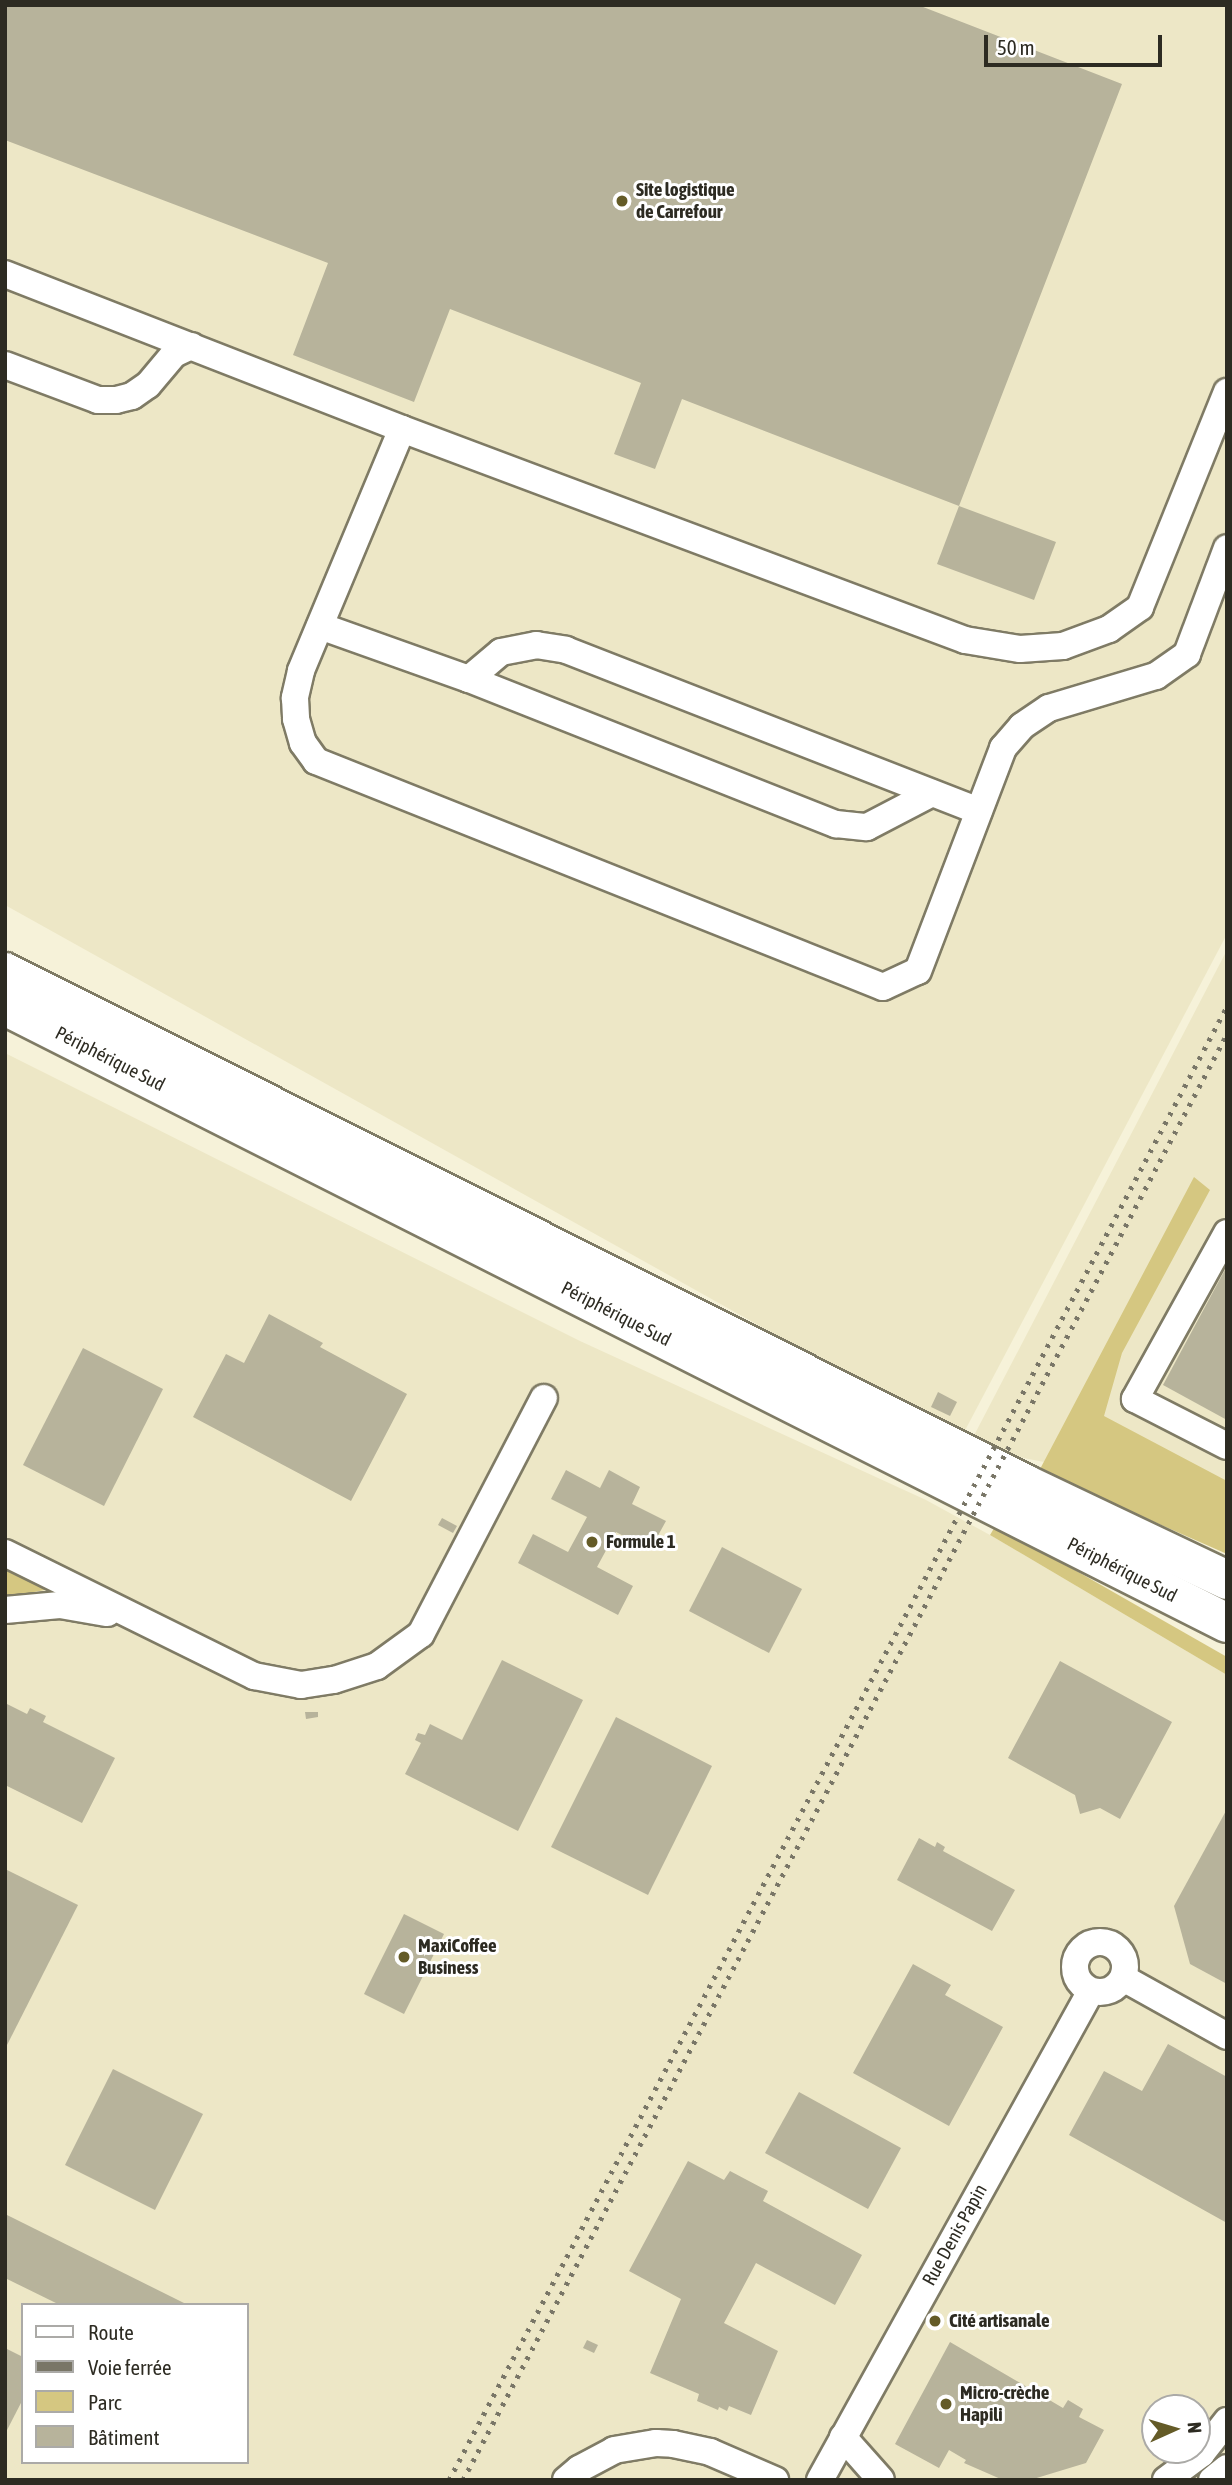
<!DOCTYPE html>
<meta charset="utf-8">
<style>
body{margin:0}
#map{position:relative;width:1232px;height:2485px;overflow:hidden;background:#f6f2d9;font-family:"Asap Condensed",sans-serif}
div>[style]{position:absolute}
.built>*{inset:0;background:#ede7c6}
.green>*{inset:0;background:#d5c781}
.building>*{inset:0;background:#b7b39b}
.roads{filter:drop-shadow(2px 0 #7f7b65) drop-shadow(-2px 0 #7f7b65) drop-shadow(0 2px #7f7b65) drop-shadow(0 -2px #7f7b65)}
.minor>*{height:26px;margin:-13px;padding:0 13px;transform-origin:13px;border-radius:13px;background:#fff}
.minor>.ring{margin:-13px;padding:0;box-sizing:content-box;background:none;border:26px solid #fff;border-radius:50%}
.highway>*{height:38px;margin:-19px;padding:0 19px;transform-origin:19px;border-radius:19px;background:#fff}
.rail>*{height:5px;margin-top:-2.5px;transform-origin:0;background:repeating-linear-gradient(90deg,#797667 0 3.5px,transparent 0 10.5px)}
.dots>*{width:19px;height:19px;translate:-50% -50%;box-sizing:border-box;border:4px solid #fff;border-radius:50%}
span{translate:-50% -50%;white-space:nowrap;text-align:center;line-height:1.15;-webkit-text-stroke:6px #fff;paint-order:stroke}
.poi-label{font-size:19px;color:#2d2b22;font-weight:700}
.left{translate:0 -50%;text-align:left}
.street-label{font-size:19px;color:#2d2b22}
.frame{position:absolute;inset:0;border:7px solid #2d2b22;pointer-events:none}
.legend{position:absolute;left:21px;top:2303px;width:228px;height:161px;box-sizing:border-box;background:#fff;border:2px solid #abaaa7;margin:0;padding:9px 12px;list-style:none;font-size:21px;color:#2d2b22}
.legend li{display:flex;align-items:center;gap:14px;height:35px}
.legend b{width:35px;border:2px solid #abaaa7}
.north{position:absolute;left:1141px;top:2394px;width:70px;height:70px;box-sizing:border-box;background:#fff;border:2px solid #abaaa7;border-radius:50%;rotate:86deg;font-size:19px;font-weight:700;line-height:28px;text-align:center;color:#2d2b22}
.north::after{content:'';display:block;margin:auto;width:24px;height:32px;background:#645b27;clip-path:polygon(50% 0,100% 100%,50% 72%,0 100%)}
.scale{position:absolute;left:984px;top:35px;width:178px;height:32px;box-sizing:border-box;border:4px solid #2d2b22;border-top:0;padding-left:9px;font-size:21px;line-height:24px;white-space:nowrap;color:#2d2b22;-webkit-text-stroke:5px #fff;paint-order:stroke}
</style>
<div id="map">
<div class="built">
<div style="clip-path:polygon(5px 5px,1227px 5px,1227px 934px,961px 1438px,5px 905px)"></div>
<div style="clip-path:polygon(1227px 950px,1227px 1548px,1044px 1462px,968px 1447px)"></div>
<div style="clip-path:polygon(evenodd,5px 1053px,580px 1341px,926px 1500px,990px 1535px,1227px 1675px,1227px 2480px,5px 2480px,5px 1053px,23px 2305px,247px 2305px,247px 2462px,23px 2462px,23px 2305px,5px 1053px,1155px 2408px,1197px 2408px,1197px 2450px,1155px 2450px,1155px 2408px)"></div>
</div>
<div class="green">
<div style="clip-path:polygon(1194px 1177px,1210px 1190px,1122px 1353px,1104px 1416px,1227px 1481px,1227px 1554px,1039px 1471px)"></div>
<div style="clip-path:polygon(996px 1525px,1227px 1657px,1227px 1675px,990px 1535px)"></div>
<div style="clip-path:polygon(5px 1568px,44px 1587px,44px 1590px,5px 1598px)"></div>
</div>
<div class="building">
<div style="clip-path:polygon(5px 5px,918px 5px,1122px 84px,959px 506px,682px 399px,655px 469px,614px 454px,641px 383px,450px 309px,414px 402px,293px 355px,328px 263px,5px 140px)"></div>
<div style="clip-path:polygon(959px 506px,1056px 542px,1034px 600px,937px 564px)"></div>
<div style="clip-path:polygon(1227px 1266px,1227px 1420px,1163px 1385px)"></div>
<div style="clip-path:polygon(269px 1314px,323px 1343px,320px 1347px,407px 1394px,351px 1501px,193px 1417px,226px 1354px,244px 1363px)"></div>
<div style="clip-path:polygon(83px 1348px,163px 1389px,104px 1506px,23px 1465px)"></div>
<div style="clip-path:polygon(938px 1392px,957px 1402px,950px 1416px,931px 1407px)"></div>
<div style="clip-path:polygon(566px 1470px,600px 1488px,609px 1470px,640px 1487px,632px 1504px,666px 1521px,650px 1550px,616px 1532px,597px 1567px,633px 1586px,618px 1615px,518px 1563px,533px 1534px,568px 1552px,587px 1517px,551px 1499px)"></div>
<div style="clip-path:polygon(442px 1518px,457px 1526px,453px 1533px,438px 1525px)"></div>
<div style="clip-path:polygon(722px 1547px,802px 1589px,769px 1653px,689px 1611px)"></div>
<div style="clip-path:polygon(502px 1660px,583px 1700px,518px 1831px,405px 1774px,421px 1743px,415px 1740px,418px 1733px,425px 1735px,430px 1724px,462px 1740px)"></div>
<div style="clip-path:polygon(1060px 1661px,1172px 1722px,1120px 1819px,1100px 1808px,1080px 1814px,1075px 1795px,1008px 1758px)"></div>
<div style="clip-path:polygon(5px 1703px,27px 1714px,30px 1708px,46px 1716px,43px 1722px,115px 1758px,82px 1823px,5px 1785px)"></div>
<div style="clip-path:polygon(305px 1712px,318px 1712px,318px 1717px,306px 1719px)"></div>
<div style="clip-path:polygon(616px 1717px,712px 1766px,648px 1895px,551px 1847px)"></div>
<div style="clip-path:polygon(1227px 1809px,1227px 1984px,1190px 1964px,1174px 1906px)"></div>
<div style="clip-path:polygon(919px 1838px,935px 1847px,937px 1842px,945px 1847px,943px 1851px,1015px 1890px,992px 1931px,897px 1880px)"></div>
<div style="clip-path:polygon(5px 1869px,78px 1905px,5px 2049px)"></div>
<div style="clip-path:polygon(404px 1914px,444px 1934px,404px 2014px,364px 1994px)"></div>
<div style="clip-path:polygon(913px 1964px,951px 1985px,945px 1995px,1003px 2027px,949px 2126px,853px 2073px)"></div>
<div style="clip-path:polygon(1168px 2044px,1227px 2077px,1227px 2223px,1069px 2135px,1104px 2071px,1142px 2091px)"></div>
<div style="clip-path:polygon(113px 2069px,203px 2114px,155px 2210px,65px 2165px)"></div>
<div style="clip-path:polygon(799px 2092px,901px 2148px,868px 2209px,765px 2153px)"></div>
<div style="clip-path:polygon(688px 2161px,724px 2180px,730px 2171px,768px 2191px,763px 2201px,862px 2255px,835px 2305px,756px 2263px,724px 2323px,778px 2351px,751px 2415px,729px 2406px,727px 2411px,719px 2407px,718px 2410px,697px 2401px,699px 2394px,650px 2373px,681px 2299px,629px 2271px)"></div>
<div style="clip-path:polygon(5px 2214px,188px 2305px,60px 2305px,5px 2278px)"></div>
<div style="clip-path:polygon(932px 2312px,943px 2319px,937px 2329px,926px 2323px)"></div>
<div style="clip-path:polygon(587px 2340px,598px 2345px,594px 2353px,583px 2348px)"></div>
<div style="clip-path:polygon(950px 2342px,1063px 2408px,1068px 2400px,1083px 2409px,1079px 2417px,1104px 2430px,1086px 2463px,1030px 2480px,1003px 2480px,964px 2463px,966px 2460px,949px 2450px,939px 2468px,895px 2444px)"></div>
<div style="clip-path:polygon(5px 2348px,23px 2357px,23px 2399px,5px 2434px)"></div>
</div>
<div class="roads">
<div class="minor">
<div style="left:5px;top:274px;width:426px;rotate:21.3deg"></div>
<div style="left:402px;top:429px;width:601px;rotate:20.54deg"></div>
<div style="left:965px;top:640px;width:56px;rotate:9.3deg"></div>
<div style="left:1020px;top:649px;width:43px;rotate:-4deg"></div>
<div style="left:1063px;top:646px;width:49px;rotate:-20.3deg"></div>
<div style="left:1109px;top:629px;width:38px;rotate:-35deg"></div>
<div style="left:1140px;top:607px;width:232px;rotate:-68deg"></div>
<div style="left:5px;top:365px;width:99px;rotate:20.6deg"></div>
<div style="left:98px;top:400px;width:18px"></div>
<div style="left:116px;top:400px;width:16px;rotate:-14deg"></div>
<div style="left:132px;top:396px;width:19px;rotate:-35deg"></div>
<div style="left:148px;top:385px;width:40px;rotate:-50deg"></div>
<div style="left:174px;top:354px;width:19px;rotate:-25deg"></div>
<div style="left:402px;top:429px;width:262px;rotate:112.7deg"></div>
<div style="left:301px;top:671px;width:28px;rotate:103deg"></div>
<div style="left:295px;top:698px;width:21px;rotate:87deg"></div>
<div style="left:296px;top:719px;width:25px;rotate:74deg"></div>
<div style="left:303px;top:743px;width:22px;rotate:54deg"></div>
<div style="left:316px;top:761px;width:610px;rotate:21.73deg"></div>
<div style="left:883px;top:987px;width:38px;rotate:-25deg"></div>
<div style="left:918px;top:971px;width:239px;rotate:-69.1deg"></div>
<div style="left:1003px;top:748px;width:29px;rotate:-49deg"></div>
<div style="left:1022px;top:726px;width:32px;rotate:-34deg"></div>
<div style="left:1049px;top:708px;width:112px;rotate:-16.7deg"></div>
<div style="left:1156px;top:676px;width:38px;rotate:-35deg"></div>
<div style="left:1187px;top:654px;width:113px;rotate:-69.3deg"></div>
<div style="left:320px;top:626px;width:158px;rotate:19.6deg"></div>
<div style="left:469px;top:679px;width:42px;rotate:-40.2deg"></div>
<div style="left:501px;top:652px;width:36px;rotate:-11deg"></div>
<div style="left:536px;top:645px;width:30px;rotate:9deg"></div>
<div style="left:566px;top:650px;width:443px;rotate:21.3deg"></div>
<div style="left:469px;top:679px;width:395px;rotate:21.6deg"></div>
<div style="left:836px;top:824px;width:31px;rotate:6deg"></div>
<div style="left:867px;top:827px;width:73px;rotate:-27.6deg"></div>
<div style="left:1227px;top:1233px;width:190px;rotate:119deg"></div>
<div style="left:1135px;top:1399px;width:103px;rotate:27.1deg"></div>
<div style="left:5px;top:1553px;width:278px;rotate:26.3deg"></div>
<div style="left:254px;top:1676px;width:48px;rotate:10.8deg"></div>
<div style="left:301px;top:1685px;width:33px;rotate:-9deg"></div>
<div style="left:334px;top:1680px;width:45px;rotate:-18deg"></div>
<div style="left:377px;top:1666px;width:54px;rotate:-36deg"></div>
<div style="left:421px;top:1634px;width:266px;rotate:-62.5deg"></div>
<div style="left:5px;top:1610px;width:55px;rotate:-5.2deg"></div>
<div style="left:60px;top:1605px;width:48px;rotate:9.7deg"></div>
<div class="ring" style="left:1075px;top:1942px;width:24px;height:24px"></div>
<div style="left:1123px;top:1978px;width:119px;rotate:29.1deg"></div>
<div style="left:843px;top:2437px;width:57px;rotate:48.5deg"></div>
<div style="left:566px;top:2480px;width:17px;rotate:-40deg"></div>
<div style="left:579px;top:2469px;width:40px;rotate:-28deg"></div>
<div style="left:614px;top:2450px;width:43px;rotate:-9.5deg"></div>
<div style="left:656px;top:2443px;width:17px;rotate:3deg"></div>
<div style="left:673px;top:2444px;width:38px;rotate:12deg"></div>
<div style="left:710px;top:2452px;width:71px;rotate:23.3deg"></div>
<div style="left:820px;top:2480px;width:559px;rotate:-61.01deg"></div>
<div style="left:1166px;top:2480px;width:44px;rotate:-36.6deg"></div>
<div style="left:1201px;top:2454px;width:42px;rotate:-51.8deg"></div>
<div style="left:1212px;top:2480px;width:19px;rotate:-39deg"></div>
</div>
<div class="highway">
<div style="left:5px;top:972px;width:1141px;rotate:26.65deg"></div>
<div style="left:1025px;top:1484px;width:224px;rotate:25.4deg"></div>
<div style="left:5px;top:1006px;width:1369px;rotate:26.79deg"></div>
</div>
</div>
<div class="rail">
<div style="left:449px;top:2480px;width:1667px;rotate:-62.17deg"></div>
<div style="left:463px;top:2480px;width:1635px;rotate:-62.15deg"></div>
</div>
<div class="dots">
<div style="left:622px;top:201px;background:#645b27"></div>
<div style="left:592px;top:1542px;background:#645b27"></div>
<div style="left:404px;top:1957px;background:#645b27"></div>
<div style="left:935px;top:2321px;background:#645b27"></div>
<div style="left:946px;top:2404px;background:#645b27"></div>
</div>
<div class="poi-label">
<span class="left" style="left:636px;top:201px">Site logistique<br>de Carrefour</span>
<span class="left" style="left:606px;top:1542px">Formule 1</span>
<span class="left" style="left:418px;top:1957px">MaxiCoffee<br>Business</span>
<span class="left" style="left:949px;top:2321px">Cité artisanale</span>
<span class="left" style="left:960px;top:2404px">Micro-crèche<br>Hapili</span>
</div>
<div class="street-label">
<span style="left:110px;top:1059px;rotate:27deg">Périphérique Sud</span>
<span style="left:616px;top:1314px;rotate:27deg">Périphérique Sud</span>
<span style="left:1122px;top:1570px;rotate:27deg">Périphérique Sud</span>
<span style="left:955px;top:2235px;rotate:-61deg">Rue Denis Papin</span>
</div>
<div class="frame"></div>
<ul class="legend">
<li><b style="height:9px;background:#fff"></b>Route</li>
<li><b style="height:9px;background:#797667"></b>Voie ferrée</li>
<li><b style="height:19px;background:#d5c781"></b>Parc</li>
<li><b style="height:19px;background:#b7b39b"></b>Bâtiment</li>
</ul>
<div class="north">N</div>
<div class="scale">50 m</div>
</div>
